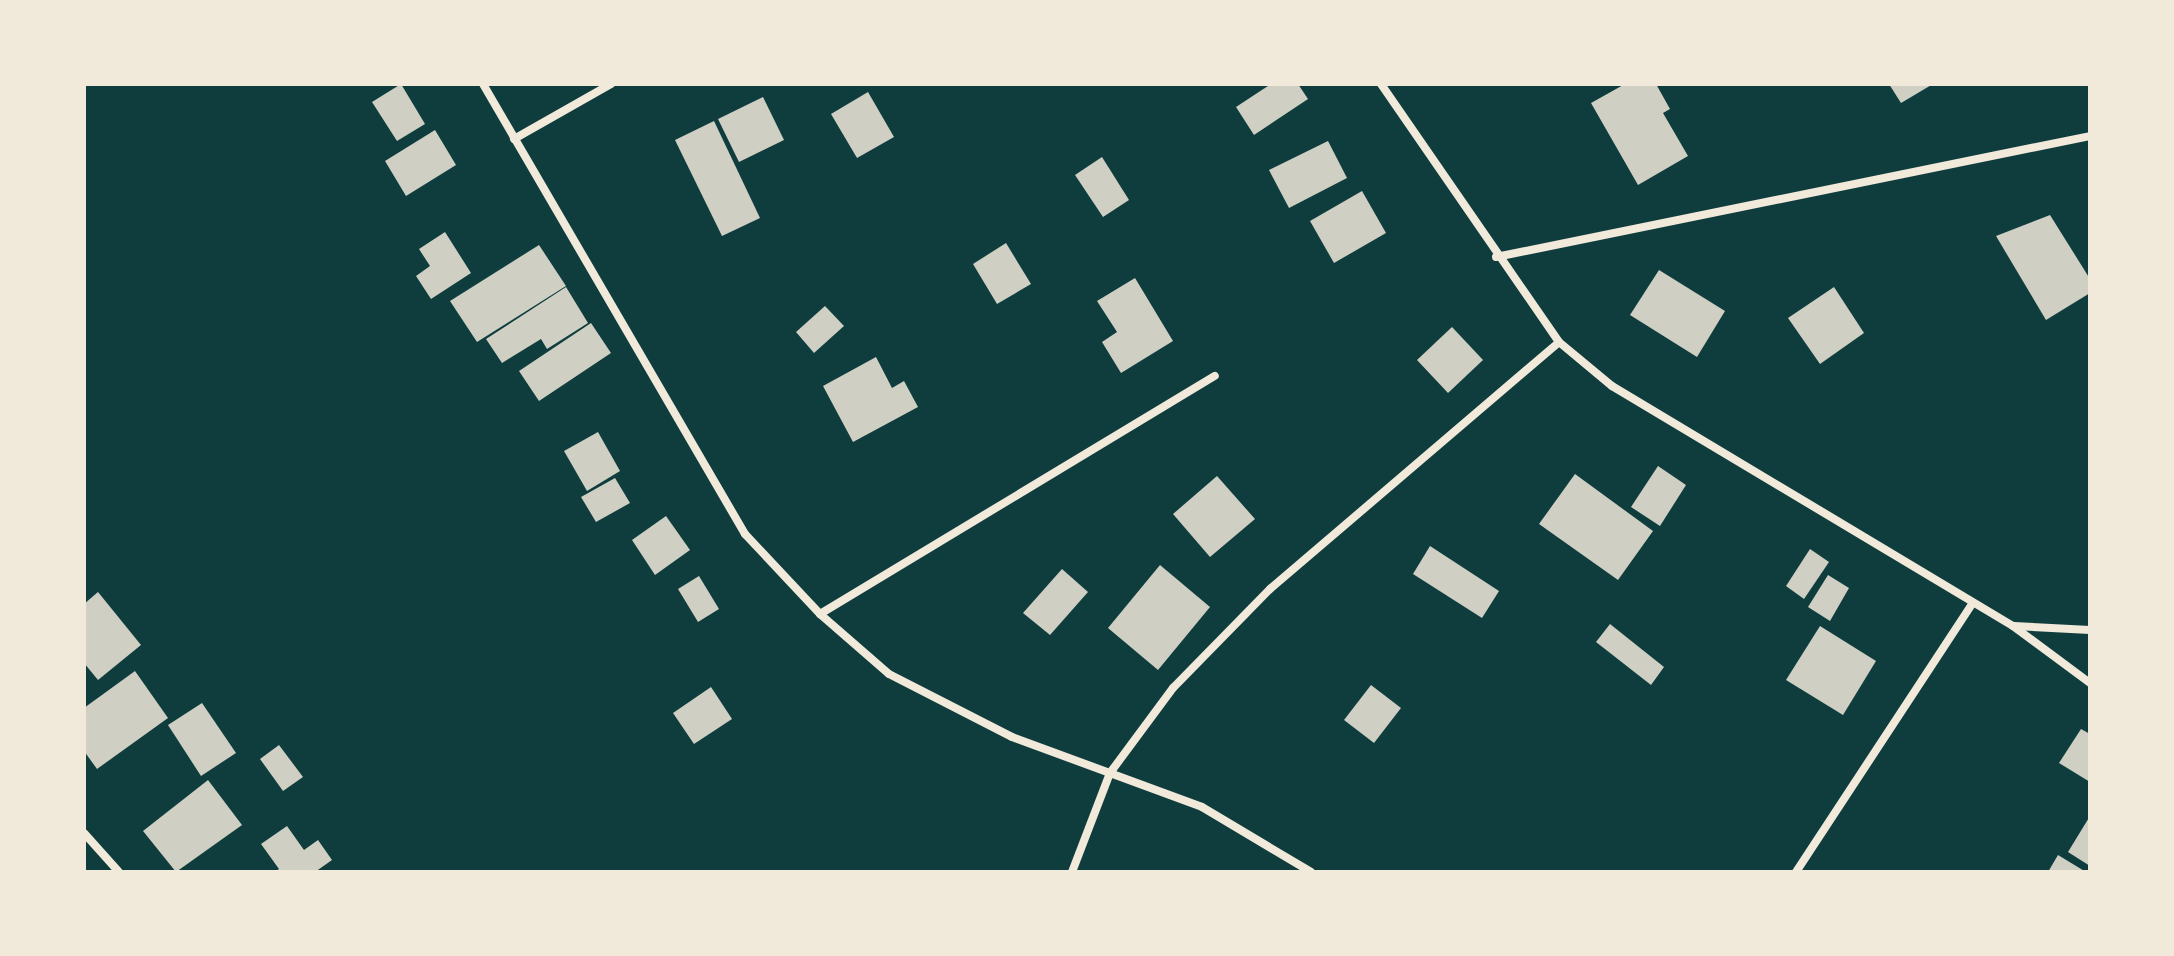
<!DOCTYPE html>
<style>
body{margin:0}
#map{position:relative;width:2174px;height:956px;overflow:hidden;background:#0f3d3e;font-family:"IBM Plex Sans",sans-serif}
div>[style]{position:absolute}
.building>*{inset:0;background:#cfcfc3}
.minor>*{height:8px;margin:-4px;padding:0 4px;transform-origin:4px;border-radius:4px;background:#f1e9da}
span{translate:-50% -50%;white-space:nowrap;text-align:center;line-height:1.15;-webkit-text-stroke:6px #f1e9da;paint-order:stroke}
.frame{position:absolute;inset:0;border:86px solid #f1e9da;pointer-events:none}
</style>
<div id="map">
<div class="building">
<div style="clip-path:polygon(401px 84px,425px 124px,397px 141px,372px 102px)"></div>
<div style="clip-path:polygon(1271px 84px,1298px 84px,1308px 99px,1254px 135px,1236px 107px)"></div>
<div style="clip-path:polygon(1625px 84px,1656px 84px,1670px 109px,1663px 113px,1688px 156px,1638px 185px,1591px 103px)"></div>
<div style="clip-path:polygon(1889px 84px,1933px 84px,1901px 103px)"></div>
<div style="clip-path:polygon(868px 92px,894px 137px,857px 158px,831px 114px)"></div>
<div style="clip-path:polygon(763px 97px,784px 140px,739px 162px,718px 119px)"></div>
<div style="clip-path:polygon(714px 121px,760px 218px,722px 236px,675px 140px)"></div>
<div style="clip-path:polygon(435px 130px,456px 165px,406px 196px,385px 161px)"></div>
<div style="clip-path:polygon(1328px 141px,1347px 178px,1289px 208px,1269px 170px)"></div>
<div style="clip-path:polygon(1102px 157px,1129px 200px,1103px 217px,1075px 175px)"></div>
<div style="clip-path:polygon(1362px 191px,1386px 233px,1334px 263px,1310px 221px)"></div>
<div style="clip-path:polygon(2050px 215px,2090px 279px,2090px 293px,2046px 320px,1996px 236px)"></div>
<div style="clip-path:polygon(445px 232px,471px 273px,431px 299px,416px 276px,430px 266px,419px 249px)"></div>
<div style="clip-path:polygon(1006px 243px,1031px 284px,997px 304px,973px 264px)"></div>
<div style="clip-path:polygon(539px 245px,566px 286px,477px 342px,450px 301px)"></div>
<div style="clip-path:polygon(1659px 270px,1725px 311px,1697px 357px,1630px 315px)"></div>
<div style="clip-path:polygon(1135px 278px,1173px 341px,1121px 373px,1102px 342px,1117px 332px,1097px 301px)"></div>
<div style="clip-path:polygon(566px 287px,588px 323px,547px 349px,541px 339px,502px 363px,486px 339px)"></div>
<div style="clip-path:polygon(1834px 287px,1864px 333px,1820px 364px,1788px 318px)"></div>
<div style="clip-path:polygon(825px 306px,844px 326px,814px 353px,796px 332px)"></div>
<div style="clip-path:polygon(591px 323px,611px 353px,539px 401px,519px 371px)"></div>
<div style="clip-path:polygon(1452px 327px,1483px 360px,1448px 393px,1417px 360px)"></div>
<div style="clip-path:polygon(876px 357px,892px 388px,904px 381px,918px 407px,853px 442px,823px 386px)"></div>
<div style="clip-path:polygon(598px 432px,620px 471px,587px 491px,564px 451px)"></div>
<div style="clip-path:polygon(1658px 466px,1686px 485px,1660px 526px,1631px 507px)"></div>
<div style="clip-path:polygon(1575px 474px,1653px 531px,1618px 580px,1539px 524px)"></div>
<div style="clip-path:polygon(1217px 476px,1255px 519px,1210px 557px,1173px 514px)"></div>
<div style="clip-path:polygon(615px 478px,630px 503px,596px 522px,581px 497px)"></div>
<div style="clip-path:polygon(666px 516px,690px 550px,655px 575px,632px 540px)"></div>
<div style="clip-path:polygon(1430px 546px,1499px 591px,1482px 618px,1413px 574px)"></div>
<div style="clip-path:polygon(1810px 549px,1829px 562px,1804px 599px,1786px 586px)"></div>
<div style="clip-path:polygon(1160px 565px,1210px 607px,1158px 670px,1108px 628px)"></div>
<div style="clip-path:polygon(1062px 569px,1088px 592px,1050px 635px,1023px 613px)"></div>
<div style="clip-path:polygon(1828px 575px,1849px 588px,1830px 621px,1808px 607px)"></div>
<div style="clip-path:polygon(699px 576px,719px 609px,698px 622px,678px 589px)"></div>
<div style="clip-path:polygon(98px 592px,141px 645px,98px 680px,84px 663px,84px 604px)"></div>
<div style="clip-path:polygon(1610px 624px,1664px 667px,1651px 685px,1596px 642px)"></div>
<div style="clip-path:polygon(1820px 626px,1876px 661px,1843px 715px,1786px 680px)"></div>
<div style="clip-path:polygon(135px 671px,168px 718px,97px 769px,84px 751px,84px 708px)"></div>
<div style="clip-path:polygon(1371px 685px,1401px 708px,1374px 743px,1344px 720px)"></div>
<div style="clip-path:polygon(711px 687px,732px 719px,694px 744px,673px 713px)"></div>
<div style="clip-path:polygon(202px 703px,236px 753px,201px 776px,168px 725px)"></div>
<div style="clip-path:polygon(2081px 729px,2090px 734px,2090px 782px,2059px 763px)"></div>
<div style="clip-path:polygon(279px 745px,303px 777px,283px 791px,260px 759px)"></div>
<div style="clip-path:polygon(208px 780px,242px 825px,176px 872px,143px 831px)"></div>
<div style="clip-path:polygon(2090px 816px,2090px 866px,2068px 852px)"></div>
<div style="clip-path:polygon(287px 826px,304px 850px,318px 840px,332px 860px,315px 872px,275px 872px,279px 869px,261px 844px)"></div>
<div style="clip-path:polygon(2058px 855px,2086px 872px,2048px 872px)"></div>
</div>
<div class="minor">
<div style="left:483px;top:84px;width:521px;rotate:59.79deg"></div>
<div style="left:745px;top:534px;width:110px;rotate:46.8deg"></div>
<div style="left:820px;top:614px;width:91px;rotate:41deg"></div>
<div style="left:889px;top:674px;width:138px;rotate:27.1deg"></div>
<div style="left:1012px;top:737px;width:202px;rotate:20.2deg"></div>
<div style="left:1202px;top:807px;width:127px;rotate:30.8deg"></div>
<div style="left:1381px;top:84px;width:313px;rotate:55.4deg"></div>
<div style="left:1559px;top:342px;width:69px;rotate:39.7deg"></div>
<div style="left:1612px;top:386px;width:467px;rotate:30.9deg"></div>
<div style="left:2013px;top:626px;width:96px;rotate:36.5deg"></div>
<div style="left:514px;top:139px;width:112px;rotate:-29.6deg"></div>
<div style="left:1496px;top:257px;width:606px;rotate:-11.51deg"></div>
<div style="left:820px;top:614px;width:461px;rotate:-31.1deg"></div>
<div style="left:2014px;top:626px;width:76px;rotate:3deg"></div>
<div style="left:84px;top:833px;width:52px;rotate:48.1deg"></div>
<div style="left:1072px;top:872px;width:106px;rotate:-69deg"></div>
<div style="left:1110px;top:773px;width:106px;rotate:-53.5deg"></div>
<div style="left:1173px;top:688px;width:139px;rotate:-45.6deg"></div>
<div style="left:1270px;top:589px;width:380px;rotate:-40.5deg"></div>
<div style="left:1796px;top:872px;width:322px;rotate:-56.7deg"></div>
</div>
<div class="frame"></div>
</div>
